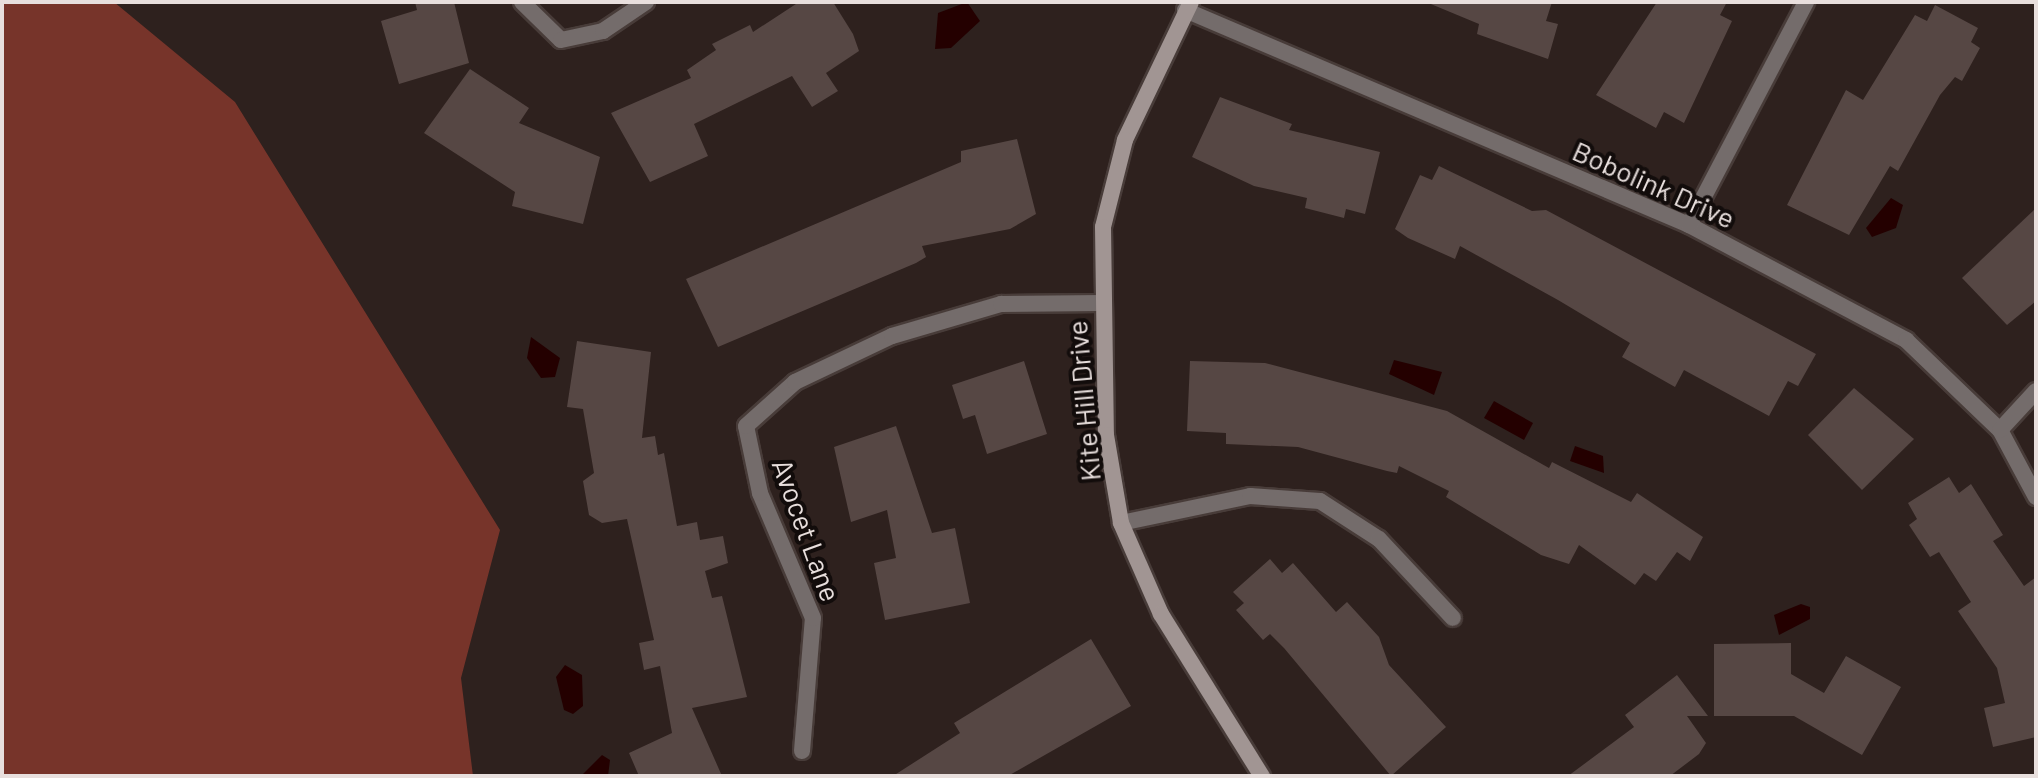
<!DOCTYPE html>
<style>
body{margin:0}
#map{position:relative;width:2038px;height:778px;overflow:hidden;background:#2e211e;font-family:Barlow,sans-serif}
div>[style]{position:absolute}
.green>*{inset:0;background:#77342a}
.water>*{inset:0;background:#240000}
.building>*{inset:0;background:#564744}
.roads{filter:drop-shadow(2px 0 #483c39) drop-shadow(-2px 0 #483c39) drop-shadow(0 2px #483c39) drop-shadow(0 -2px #483c39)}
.street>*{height:16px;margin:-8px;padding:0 8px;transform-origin:8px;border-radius:8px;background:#746c6b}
.secondary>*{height:16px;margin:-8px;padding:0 8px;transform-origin:8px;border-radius:8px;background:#a19593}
span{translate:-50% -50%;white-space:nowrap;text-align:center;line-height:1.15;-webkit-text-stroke:8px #120c0b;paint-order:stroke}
.street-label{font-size:28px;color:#e8dfdd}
.frame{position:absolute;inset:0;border:4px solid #e8dfdd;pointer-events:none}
</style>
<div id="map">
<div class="green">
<div style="clip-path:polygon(2px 2px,114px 2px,235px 102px,500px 530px,461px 678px,473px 776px,2px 776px)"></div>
</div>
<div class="water">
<div style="clip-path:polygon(967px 2px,980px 21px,951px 48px,935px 49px,938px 13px)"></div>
<div style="clip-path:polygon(1891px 198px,1903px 205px,1896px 228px,1872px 237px,1866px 228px)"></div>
<div style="clip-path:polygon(531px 337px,560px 358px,555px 377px,541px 378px,527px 358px)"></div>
<div style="clip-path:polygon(1394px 360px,1442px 372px,1434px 395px,1389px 374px)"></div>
<div style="clip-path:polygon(1494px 401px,1533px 423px,1524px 440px,1484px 418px)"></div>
<div style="clip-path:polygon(1575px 446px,1603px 456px,1604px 473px,1570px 461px)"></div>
<div style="clip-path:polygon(1801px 604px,1810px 607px,1810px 619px,1779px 635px,1774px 615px)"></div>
<div style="clip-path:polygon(565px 665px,582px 675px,583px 706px,573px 714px,564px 710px,556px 677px)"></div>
<div style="clip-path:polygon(602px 755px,610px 760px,608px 776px,581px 776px)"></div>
</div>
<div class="building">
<div style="clip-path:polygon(415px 2px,454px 2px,469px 63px,399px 84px,381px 21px,417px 10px)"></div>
<div style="clip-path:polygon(799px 2px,833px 2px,853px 34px,859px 51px,826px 73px,838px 91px,812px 107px,792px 76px,694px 124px,708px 156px,650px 182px,611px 113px,691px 78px,687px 70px,716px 50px,712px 44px,750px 25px,753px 32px)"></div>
<div style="clip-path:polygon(1426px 2px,1552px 2px,1546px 21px,1558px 24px,1548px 59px,1477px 34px,1479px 24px)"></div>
<div style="clip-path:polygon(1657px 2px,1727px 2px,1720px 15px,1732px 21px,1684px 123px,1664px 112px,1656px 128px,1596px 95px)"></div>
<div style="clip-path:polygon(1935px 5px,1978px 28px,1971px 42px,1980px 48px,1962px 81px,1955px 77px,1940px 95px,1898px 171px,1890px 166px,1849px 235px,1787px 205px,1846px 90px,1863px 100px,1915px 15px,1927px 21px)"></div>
<div style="clip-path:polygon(470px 69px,529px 108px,519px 123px,600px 157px,583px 224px,512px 206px,515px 192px,424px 133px)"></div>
<div style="clip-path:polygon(1220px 97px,1292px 124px,1289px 130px,1380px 152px,1365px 214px,1346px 209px,1344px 218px,1305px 208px,1307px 198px,1254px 186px,1192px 157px)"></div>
<div style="clip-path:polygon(1017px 139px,1036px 214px,1010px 229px,922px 246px,926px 257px,916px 263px,718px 347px,686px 279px,961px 162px,961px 151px)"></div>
<div style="clip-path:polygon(1439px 166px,1532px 211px,1546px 210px,1816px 354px,1798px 386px,1788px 381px,1769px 416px,1684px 370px,1675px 387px,1622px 357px,1630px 343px,1558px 300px,1460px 246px,1455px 259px,1408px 238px,1395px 229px,1420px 175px,1432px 180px)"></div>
<div style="clip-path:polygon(2036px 208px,2036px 301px,2007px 325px,1962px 278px)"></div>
<div style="clip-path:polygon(577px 341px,651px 352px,642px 438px,655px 436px,658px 455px,664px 453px,677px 526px,697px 522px,700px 540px,723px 536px,728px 563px,705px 571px,712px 598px,722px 596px,747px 697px,692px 708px,722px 776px,639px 776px,629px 753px,672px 733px,660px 666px,644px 670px,639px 643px,654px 640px,627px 519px,602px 523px,589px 515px,583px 481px,594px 473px,583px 409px,567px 407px)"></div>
<div style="clip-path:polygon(1024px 361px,1047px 434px,987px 454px,975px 415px,963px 419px,952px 385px)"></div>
<div style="clip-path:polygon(1190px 361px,1265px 363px,1447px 411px,1549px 468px,1552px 462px,1631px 502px,1637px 493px,1703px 537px,1690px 561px,1677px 552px,1656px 581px,1644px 573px,1635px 585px,1579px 545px,1569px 564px,1541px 555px,1446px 497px,1449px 491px,1399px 466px,1397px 473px,1387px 471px,1298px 447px,1226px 444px,1226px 433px,1187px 431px)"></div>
<div style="clip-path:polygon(1854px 388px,1914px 439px,1862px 490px,1808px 435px)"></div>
<div style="clip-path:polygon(896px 426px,932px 533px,955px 528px,970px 603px,885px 620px,874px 563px,896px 558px,887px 510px,851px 522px,834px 447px)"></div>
<div style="clip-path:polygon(1949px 477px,1959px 493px,1971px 484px,2003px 535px,1993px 541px,2024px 586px,2036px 577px,2036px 737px,1993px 747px,1984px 708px,2005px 703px,1997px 668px,1958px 611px,1971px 602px,1939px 552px,1930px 557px,1909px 525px,1917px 519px,1908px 503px)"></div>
<div style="clip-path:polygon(1270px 559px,1282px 573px,1293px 563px,1336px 612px,1347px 602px,1379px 637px,1389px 665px,1446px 727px,1391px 776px,1284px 648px,1270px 634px,1263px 640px,1236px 610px,1244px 603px,1233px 592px)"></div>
<div style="clip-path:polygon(1091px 639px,1131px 706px,1008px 776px,893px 776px,960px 733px,954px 723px)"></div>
<div style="clip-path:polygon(1791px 643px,1791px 674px,1824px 693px,1846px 656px,1901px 687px,1862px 755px,1794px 716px,1714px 716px,1714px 644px)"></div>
<div style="clip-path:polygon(1677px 675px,1708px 716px,1687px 716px,1706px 743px,1699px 754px,1670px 776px,1568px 776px,1634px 727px,1625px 715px)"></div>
</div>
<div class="roads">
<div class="street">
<div style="left:522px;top:2px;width:54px;rotate:44.3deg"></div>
<div style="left:561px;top:40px;width:43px;rotate:-12.1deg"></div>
<div style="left:603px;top:31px;width:52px;rotate:-34deg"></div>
<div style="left:1185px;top:10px;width:548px;rotate:23.1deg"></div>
<div style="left:1689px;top:225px;width:246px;rotate:27.9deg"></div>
<div style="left:1906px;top:340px;width:130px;rotate:43.8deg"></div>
<div style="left:2000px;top:430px;width:76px;rotate:61.8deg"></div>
<div style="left:1689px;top:225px;width:252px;rotate:-62.3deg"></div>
<div style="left:2000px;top:430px;width:53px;rotate:-47.3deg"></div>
<div style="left:1121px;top:523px;width:132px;rotate:-11.8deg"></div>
<div style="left:1250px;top:496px;width:70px;rotate:4.1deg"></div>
<div style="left:1320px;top:501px;width:70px;rotate:32.8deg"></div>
<div style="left:1379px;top:539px;width:108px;rotate:46.9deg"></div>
<div style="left:802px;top:751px;width:133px;rotate:-85.3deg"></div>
<div style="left:813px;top:618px;width:136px;rotate:-113deg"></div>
<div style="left:760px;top:493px;width:68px;rotate:-101.8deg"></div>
<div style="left:746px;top:426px;width:66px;rotate:-41.9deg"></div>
<div style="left:795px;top:382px;width:107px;rotate:-25.4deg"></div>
<div style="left:892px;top:336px;width:114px;rotate:-16.4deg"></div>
<div style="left:1001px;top:304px;width:100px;rotate:-0.6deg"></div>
</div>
<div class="secondary">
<div style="left:1191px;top:2px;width:153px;rotate:115.6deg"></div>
<div style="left:1125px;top:140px;width:90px;rotate:104.2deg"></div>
<div style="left:1103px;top:227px;width:208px;rotate:89.2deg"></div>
<div style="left:1106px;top:435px;width:89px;rotate:80.3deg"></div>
<div style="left:1121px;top:523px;width:99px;rotate:66.3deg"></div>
<div style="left:1161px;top:614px;width:191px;rotate:58.1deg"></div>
</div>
</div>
<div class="street-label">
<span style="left:1654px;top:184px;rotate:24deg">Bobolink Drive</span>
<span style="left:1083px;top:401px;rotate:-95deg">Kite Hill Drive</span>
<span style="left:807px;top:530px;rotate:70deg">Avocet Lane</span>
</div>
<div class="frame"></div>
</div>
